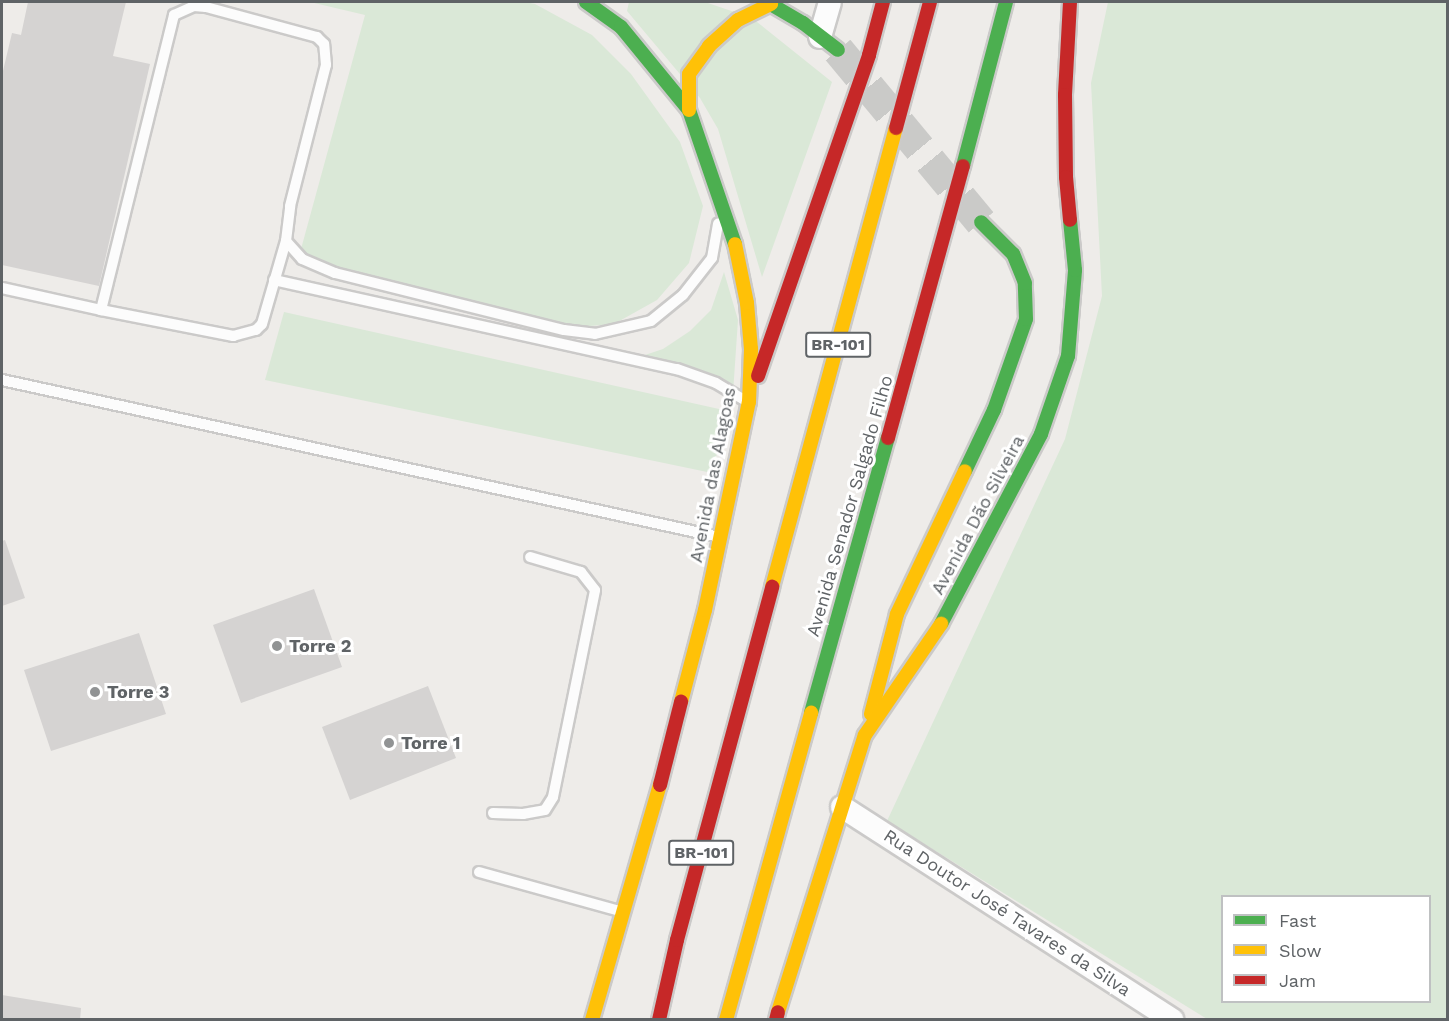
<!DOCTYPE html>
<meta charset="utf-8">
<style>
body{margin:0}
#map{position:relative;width:1449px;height:1021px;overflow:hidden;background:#eeece9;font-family:"Work Sans",sans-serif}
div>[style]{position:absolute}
.green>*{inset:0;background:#dae8d7}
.building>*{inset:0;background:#d5d3d2}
.secondary-tunnel>*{height:32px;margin-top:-16px;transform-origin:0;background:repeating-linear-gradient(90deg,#cacac8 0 32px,transparent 0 48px)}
.roads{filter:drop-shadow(2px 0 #cbcac9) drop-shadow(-2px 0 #cbcac9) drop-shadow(0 2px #cbcac9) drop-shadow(0 -2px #cbcac9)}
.lane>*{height:10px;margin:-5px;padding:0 5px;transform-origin:5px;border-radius:5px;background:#fcfcfc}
.street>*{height:22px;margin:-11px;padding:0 11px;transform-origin:11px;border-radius:11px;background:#fcfcfc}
.fast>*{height:14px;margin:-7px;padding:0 7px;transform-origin:7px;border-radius:7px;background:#4caf50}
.slow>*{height:14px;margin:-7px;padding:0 7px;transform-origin:7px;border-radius:7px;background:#ffc107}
.jam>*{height:14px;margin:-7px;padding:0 7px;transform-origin:7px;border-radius:7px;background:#c62828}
.dots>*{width:16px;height:16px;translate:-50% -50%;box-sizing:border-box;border:3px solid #fff;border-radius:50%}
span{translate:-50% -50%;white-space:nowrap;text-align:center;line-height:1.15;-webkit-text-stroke:6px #fff;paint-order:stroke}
.shield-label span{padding:2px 4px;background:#fff;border:2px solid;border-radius:4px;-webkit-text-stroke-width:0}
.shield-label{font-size:16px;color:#5f6366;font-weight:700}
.street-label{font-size:18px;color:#5f6366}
.poi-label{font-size:18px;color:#5f6366;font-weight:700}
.left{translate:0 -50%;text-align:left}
.frame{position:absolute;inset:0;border:3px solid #5f6366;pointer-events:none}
.legend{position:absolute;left:1221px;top:895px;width:210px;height:108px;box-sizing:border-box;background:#fff;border:2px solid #bfc1c2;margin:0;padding:8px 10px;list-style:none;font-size:18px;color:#5f6366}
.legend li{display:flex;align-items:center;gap:12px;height:30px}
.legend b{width:30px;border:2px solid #bfc1c2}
</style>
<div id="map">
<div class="green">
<div style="clip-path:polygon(310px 2px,525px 2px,535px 4px,592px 35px,631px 74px,680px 142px,703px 206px,689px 263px,657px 300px,614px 324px,578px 327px,318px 274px,301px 249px,365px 15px)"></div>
<div style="clip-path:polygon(629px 2px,705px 2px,752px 18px,832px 82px,762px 277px,718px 129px,700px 98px,627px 11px)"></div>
<div style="clip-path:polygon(evenodd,1108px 2px,1447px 2px,1447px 1019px,1207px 1019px,887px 821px,1065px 439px,1102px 296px,1091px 83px,1108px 2px,1430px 896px,1430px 1002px,1222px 1002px,1222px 896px,1430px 896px)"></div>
<div style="clip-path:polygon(724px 272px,738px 320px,733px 393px,639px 357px,663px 349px,690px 331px,711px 310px)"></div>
<div style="clip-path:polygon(284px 312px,728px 411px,712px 473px,265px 380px)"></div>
</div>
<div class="building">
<div style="clip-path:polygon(28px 2px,126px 2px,113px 56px,150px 64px,99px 286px,2px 265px,2px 75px,12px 33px,21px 35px)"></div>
<div style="clip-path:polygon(5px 540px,25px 598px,2px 606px,2px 541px)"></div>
<div style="clip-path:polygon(314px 589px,342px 667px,241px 703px,213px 625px)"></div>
<div style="clip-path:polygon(139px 633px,166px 714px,51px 751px,24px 670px)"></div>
<div style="clip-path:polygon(428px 686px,456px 758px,350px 800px,322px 727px)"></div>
<div style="clip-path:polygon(2px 995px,81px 1008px,80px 1020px,2px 1020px)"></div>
</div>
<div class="secondary-tunnel">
<div style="left:838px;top:50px;width:224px;rotate:50.3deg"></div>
</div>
<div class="roads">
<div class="lane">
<div style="left:286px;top:241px;width:24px;rotate:48deg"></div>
<div style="left:302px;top:259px;width:36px;rotate:23deg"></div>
<div style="left:335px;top:273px;width:236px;rotate:14deg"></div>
<div style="left:564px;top:330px;width:31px;rotate:7deg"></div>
<div style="left:595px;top:334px;width:57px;rotate:-13.1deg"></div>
<div style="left:651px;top:321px;width:41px;rotate:-39.1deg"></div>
<div style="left:683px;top:295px;width:47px;rotate:-51.9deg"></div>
<div style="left:712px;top:258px;width:35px;rotate:-80deg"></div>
<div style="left:274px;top:280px;width:413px;rotate:12.5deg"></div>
<div style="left:677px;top:369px;width:41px;rotate:19.7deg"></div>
<div style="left:716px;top:383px;width:35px;rotate:31deg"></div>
<div style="left:2px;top:288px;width:101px;rotate:12.5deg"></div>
<div style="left:101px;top:310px;width:135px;rotate:11.1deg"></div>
<div style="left:233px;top:336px;width:24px;rotate:-15deg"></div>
<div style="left:256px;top:330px;width:8px;rotate:-45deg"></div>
<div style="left:262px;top:324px;width:86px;rotate:-73.9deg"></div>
<div style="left:286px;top:241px;width:35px;rotate:-83deg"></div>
<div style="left:290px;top:206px;width:146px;rotate:-75.7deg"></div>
<div style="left:326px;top:65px;width:21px;rotate:-95deg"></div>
<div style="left:324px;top:44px;width:10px;rotate:-135deg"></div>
<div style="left:317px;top:37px;width:115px;rotate:-164.9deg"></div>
<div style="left:206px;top:7px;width:12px;rotate:-175deg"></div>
<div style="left:194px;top:6px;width:22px;rotate:156deg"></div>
<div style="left:174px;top:15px;width:304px;rotate:103.9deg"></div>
<div style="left:2px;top:380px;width:734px;rotate:12.35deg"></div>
<div style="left:493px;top:813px;width:30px;rotate:2deg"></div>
<div style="left:523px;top:814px;width:22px;rotate:-10deg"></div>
<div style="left:545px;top:810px;width:15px;rotate:-58deg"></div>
<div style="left:553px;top:797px;width:211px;rotate:-78.5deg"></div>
<div style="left:595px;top:590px;width:23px;rotate:-128deg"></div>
<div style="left:581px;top:572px;width:53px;rotate:-163.6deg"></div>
<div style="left:479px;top:872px;width:146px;rotate:15.5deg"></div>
</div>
<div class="street">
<div style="left:820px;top:37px;width:36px;rotate:-74deg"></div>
<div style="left:842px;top:807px;width:393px;rotate:32.8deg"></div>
</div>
<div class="fast">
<div style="left:586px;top:2px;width:43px;rotate:35.5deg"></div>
<div style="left:621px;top:27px;width:107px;rotate:50.7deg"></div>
<div style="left:689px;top:110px;width:142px;rotate:71.1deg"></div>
<div style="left:767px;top:2px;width:42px;rotate:30.3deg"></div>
<div style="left:803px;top:23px;width:44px;rotate:37.6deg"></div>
<div style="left:963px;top:166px;width:170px;rotate:-75.3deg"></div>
<div style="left:965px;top:471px;width:68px;rotate:-64.6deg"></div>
<div style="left:994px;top:410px;width:96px;rotate:-70.6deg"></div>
<div style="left:1026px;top:319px;width:36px;rotate:-92deg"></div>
<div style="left:1025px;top:283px;width:31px;rotate:-112deg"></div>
<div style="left:1013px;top:254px;width:45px;rotate:-135deg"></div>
<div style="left:941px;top:624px;width:215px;rotate:-62.2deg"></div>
<div style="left:1041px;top:434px;width:83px;rotate:-70.9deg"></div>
<div style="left:1068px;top:356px;width:86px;rotate:-85.3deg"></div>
<div style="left:1075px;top:270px;width:50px;rotate:-95.7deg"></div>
<div style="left:811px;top:713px;width:286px;rotate:-74.4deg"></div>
</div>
<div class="slow">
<div style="left:689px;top:110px;width:36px;rotate:-90deg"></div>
<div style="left:689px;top:74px;width:34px;rotate:-54deg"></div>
<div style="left:709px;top:46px;width:39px;rotate:-42deg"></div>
<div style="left:738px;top:20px;width:37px;rotate:-26deg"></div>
<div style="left:772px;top:587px;width:475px;rotate:-74.9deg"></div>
<div style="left:681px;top:702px;width:95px;rotate:-75.4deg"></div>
<div style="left:705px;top:610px;width:213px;rotate:-78.1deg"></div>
<div style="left:749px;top:402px;width:53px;rotate:-87.8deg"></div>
<div style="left:751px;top:349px;width:46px;rotate:-95deg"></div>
<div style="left:747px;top:303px;width:60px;rotate:-101.5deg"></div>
<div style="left:871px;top:714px;width:103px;rotate:-75.4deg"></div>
<div style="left:897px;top:614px;width:158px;rotate:-64.6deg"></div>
<div style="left:778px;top:1012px;width:290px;rotate:-72.6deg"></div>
<div style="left:865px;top:735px;width:135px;rotate:-55.6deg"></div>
<div style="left:592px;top:1020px;width:245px;rotate:-73.9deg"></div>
<div style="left:726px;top:1020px;width:319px;rotate:-74.5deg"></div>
</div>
<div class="jam">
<div style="left:1070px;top:2px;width:93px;rotate:93.1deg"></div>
<div style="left:1065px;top:95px;width:82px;rotate:89.3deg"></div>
<div style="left:1066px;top:177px;width:43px;rotate:84.7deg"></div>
<div style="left:896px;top:128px;width:131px;rotate:-74.9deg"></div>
<div style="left:758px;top:376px;width:340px;rotate:-70.9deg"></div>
<div style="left:869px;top:55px;width:55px;rotate:-75.2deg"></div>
<div style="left:888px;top:438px;width:282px;rotate:-74.6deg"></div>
<div style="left:660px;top:785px;width:86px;rotate:-75.8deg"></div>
<div style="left:659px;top:1020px;width:82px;rotate:-77.3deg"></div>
<div style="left:677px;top:940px;width:366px;rotate:-74.9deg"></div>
<div style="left:776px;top:1020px;width:8px;rotate:-76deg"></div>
</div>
</div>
<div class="dots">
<div style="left:277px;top:646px;background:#919394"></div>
<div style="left:95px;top:692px;background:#919394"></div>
<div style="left:389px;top:743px;background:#919394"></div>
</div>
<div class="shield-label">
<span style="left:838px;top:345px">BR-101</span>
<span style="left:701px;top:853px">BR-101</span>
</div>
<div class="street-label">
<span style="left:713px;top:475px;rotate:-79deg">Avenida das Alagoas</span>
<span style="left:850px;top:506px;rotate:-74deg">Avenida Senador Salgado Filho</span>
<span style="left:978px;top:515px;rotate:-62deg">Avenida Dão Silveira</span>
<span style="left:1007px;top:913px;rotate:33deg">Rua Doutor José Tavares da Silva</span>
</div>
<div class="poi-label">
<span class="left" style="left:289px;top:646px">Torre 2</span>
<span class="left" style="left:107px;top:692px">Torre 3</span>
<span class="left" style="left:401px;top:743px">Torre 1</span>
</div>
<div class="frame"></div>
<ul class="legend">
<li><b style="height:8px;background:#4caf50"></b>Fast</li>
<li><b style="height:8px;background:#ffc107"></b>Slow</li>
<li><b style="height:8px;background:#c62828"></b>Jam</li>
</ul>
</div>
